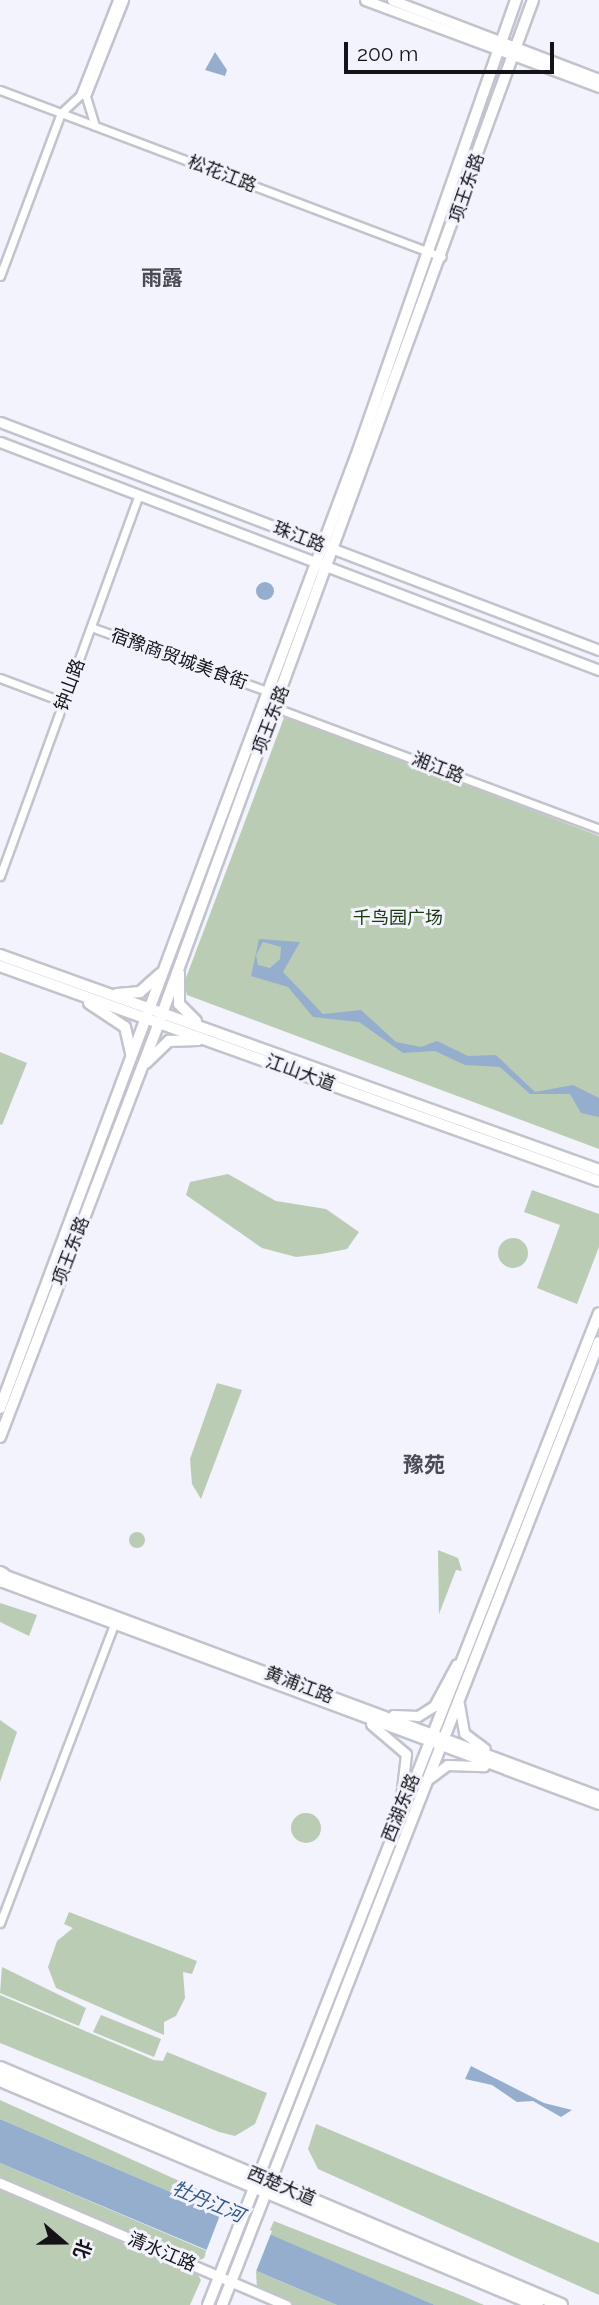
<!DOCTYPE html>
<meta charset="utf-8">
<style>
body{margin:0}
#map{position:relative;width:599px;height:2305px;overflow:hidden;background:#f2f3fd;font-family:Raleway,"Noto Sans SC",sans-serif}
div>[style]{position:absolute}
.green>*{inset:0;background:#bbccb5}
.round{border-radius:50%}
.water>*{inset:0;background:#95aece}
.pier>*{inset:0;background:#f2f3fd}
.roads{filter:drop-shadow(2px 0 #c2c4cd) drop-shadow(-2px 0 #c2c4cd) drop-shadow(0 2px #c2c4cd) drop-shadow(0 -2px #c2c4cd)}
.minor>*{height:7px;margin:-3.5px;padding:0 3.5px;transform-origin:3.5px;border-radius:3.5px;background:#fff}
.tertiary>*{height:9px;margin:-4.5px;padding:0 4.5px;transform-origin:4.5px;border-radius:4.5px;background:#fff}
.secondary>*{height:10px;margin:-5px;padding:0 5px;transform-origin:5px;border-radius:5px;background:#fff}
.primary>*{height:10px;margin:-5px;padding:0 5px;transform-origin:5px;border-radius:5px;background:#fff}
.trunk>*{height:12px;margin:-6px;padding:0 6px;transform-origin:6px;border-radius:6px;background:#fff}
span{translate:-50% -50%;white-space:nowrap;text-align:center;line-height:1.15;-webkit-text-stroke:6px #f2f3fd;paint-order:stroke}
.street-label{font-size:18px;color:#141418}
.park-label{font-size:18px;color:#193a09}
.water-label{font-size:19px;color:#345985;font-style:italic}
.quarter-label{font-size:21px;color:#494a52;font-weight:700}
.north{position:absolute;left:28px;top:2207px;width:70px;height:70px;-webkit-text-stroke:5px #f2f3fd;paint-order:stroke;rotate:110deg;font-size:19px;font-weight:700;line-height:28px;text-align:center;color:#141418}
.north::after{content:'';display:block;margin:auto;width:24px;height:32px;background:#141418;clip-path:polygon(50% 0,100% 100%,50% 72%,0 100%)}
.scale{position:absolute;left:344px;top:42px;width:210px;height:32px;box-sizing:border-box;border:4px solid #141418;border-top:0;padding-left:9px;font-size:21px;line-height:24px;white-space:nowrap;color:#141418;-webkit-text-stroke:5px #f2f3fd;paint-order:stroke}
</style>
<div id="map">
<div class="green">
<div style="clip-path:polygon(285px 715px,599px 836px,599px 1149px,187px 995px,184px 983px)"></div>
<div style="clip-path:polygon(0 1052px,27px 1063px,2px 1125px,0 1124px)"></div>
<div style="clip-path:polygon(228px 1174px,276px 1201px,326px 1209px,359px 1232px,347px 1249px,321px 1254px,296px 1257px,262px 1248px,186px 1195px,190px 1182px)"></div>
<div style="clip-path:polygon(532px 1190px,599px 1214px,599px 1247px,577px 1304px,537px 1288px,560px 1225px,524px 1212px)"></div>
<div class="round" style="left:498px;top:1238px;width:30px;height:30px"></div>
<div style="clip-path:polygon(217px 1383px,242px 1390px,201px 1499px,192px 1484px,190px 1459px)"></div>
<div class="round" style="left:129px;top:1532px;width:16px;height:16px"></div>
<div style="clip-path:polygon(438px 1550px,458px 1558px,462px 1571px,456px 1570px,439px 1614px)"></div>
<div style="clip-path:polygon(0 1603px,37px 1615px,29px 1636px,0 1622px)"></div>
<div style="clip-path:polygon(0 1720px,17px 1732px,0 1782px)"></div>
<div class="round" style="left:291px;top:1813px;width:30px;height:30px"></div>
<div style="clip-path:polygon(69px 1912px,197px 1961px,192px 1974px,183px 1972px,185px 1998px,176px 2016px,164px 2022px,164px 2035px,56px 1988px,48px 1967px,57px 1941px,73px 1928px,64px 1924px)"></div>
<div style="clip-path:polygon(2px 1967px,86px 2008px,79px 2026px,0 1993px)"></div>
<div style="clip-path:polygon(0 1995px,154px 2060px,163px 2061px,167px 2052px,267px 2093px,255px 2124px,235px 2136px,219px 2132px,0 2043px)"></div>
<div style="clip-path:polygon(101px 2015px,161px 2039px,154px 2057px,93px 2032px)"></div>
<div style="clip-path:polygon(0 2100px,226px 2202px,222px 2214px,0 2119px)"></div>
<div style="clip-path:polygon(316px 2124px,599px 2243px,599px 2295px,318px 2169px,308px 2149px)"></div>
<div style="clip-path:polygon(0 2163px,207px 2251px,204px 2258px,193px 2263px,0 2181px)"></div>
<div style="clip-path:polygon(0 2189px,196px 2272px,201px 2280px,190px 2305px,0 2305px)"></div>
<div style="clip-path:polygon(274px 2221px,458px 2294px,484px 2305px,435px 2305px,268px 2234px)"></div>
<div style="clip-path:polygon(256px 2271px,337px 2305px,291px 2305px,257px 2289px)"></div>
</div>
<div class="water">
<div style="clip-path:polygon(215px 52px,227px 70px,225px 76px,205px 70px)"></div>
<div class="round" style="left:256px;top:582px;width:18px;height:18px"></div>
<div style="clip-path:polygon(evenodd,259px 939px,300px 942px,283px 972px,323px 1014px,361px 1010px,396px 1042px,421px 1047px,437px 1041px,468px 1056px,496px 1055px,535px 1092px,573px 1085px,599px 1098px,599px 1117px,581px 1113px,570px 1094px,530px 1094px,500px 1067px,465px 1065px,435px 1051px,403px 1053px,359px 1022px,313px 1017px,288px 987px,251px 976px,259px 939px,263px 942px,281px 947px,280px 959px,270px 968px,258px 965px,256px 955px,263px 942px)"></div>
<div style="clip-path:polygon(471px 2066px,544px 2103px,572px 2110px,561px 2117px,533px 2101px,517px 2102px,492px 2085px,465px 2079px)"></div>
<div style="clip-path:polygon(0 2119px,435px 2305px,337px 2305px,0 2163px)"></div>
</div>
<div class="pier">
<div style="clip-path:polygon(222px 2210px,272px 2231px,255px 2274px,205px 2254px)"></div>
</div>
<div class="roads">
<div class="minor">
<div style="left:0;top:90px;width:472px;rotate:20.7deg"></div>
<div style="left:95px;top:126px;width:31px;rotate:-107deg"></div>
<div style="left:86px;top:96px;width:103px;rotate:-68.4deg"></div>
<div style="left:0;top:276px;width:174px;rotate:-69.5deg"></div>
<div style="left:61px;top:113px;width:26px;rotate:-43deg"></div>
<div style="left:80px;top:95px;width:102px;rotate:-68.7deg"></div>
<div style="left:91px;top:627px;width:187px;rotate:20deg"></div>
<div style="left:0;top:678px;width:68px;rotate:20.6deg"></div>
<div style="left:276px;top:708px;width:345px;rotate:20.5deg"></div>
<div style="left:0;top:876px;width:406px;rotate:-70deg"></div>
<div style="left:0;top:1923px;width:324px;rotate:-69.1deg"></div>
</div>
<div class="tertiary">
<div style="left:365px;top:0;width:250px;rotate:20.4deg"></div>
<div style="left:392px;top:0;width:222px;rotate:20.9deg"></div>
<div style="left:0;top:422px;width:641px;rotate:20.84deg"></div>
<div style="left:0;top:442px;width:641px;rotate:20.84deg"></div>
<div style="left:0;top:1573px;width:639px;rotate:20.42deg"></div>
<div style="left:0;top:1581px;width:639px;rotate:20.42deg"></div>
<div style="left:459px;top:1704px;width:29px;rotate:80deg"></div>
<div style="left:464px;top:1733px;width:26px;rotate:37deg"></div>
<div style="left:393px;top:1715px;width:25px;rotate:2deg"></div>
<div style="left:418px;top:1716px;width:19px;rotate:-32deg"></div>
<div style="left:434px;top:1706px;width:47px;rotate:-61.8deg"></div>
<div style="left:371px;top:1724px;width:46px;rotate:40.6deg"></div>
<div style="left:406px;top:1754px;width:53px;rotate:96.5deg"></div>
<div style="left:430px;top:1778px;width:21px;rotate:-37deg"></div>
<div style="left:447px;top:1765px;width:37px;rotate:2deg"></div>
<div style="left:0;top:2183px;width:311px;rotate:23.1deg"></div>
</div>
<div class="secondary">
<div style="left:0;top:955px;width:636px;rotate:19.74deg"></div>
<div style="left:0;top:966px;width:636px;rotate:19.74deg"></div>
<div style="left:179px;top:973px;width:31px;rotate:90deg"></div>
<div style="left:179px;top:1004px;width:24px;rotate:45deg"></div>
<div style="left:117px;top:994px;width:23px;rotate:-5deg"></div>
<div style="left:140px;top:992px;width:27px;rotate:-42deg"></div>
<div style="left:89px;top:1003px;width:43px;rotate:33.7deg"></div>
<div style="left:125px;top:1027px;width:28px;rotate:77deg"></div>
<div style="left:146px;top:1063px;width:32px;rotate:-44deg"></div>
<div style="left:169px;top:1041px;width:29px;rotate:-2deg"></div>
<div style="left:0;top:1572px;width:4px;rotate:27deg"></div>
<div style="left:0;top:1581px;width:2px;rotate:27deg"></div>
<div style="left:208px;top:2305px;width:1066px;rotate:-68.49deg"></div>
<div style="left:222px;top:2305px;width:1034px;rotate:-68.62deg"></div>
</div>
<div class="primary">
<div style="left:0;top:1408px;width:1022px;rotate:-69.49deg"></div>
<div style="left:358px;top:451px;width:478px;rotate:-70.7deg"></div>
<div style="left:0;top:1437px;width:444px;rotate:-69deg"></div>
<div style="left:159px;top:1022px;width:1088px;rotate:-69.9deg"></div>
</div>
<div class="trunk">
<div style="left:0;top:2068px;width:609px;rotate:22.9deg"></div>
<div style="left:0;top:2080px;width:582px;rotate:22.73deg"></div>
</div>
</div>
<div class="street-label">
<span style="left:222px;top:174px;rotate:21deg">松花江路</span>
<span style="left:467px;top:188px;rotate:-71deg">项王东路</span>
<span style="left:299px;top:537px;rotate:21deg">珠江路</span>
<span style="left:179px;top:659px;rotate:20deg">宿豫商贸城美食街</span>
<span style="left:70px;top:685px;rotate:-70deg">钟山路</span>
<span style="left:271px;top:720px;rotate:-69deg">项王东路</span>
<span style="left:438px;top:768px;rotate:21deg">湘江路</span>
<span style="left:300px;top:1073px;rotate:20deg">江山大道</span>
<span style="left:71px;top:1251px;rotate:-69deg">项王东路</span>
<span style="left:299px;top:1685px;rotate:21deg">黄浦江路</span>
<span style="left:401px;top:1808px;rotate:-68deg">西湖东路</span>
<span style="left:281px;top:2186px;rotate:23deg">西楚大道</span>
<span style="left:162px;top:2252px;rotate:23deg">清水江路</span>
</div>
<div class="park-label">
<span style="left:398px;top:918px">千鸟园广场</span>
</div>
<div class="water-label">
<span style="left:208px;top:2202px;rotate:23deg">牡丹江河</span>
</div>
<div class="quarter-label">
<span style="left:162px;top:278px">雨露</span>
<span style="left:424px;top:1465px">豫苑</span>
</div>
<div class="north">北</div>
<div class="scale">200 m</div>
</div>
